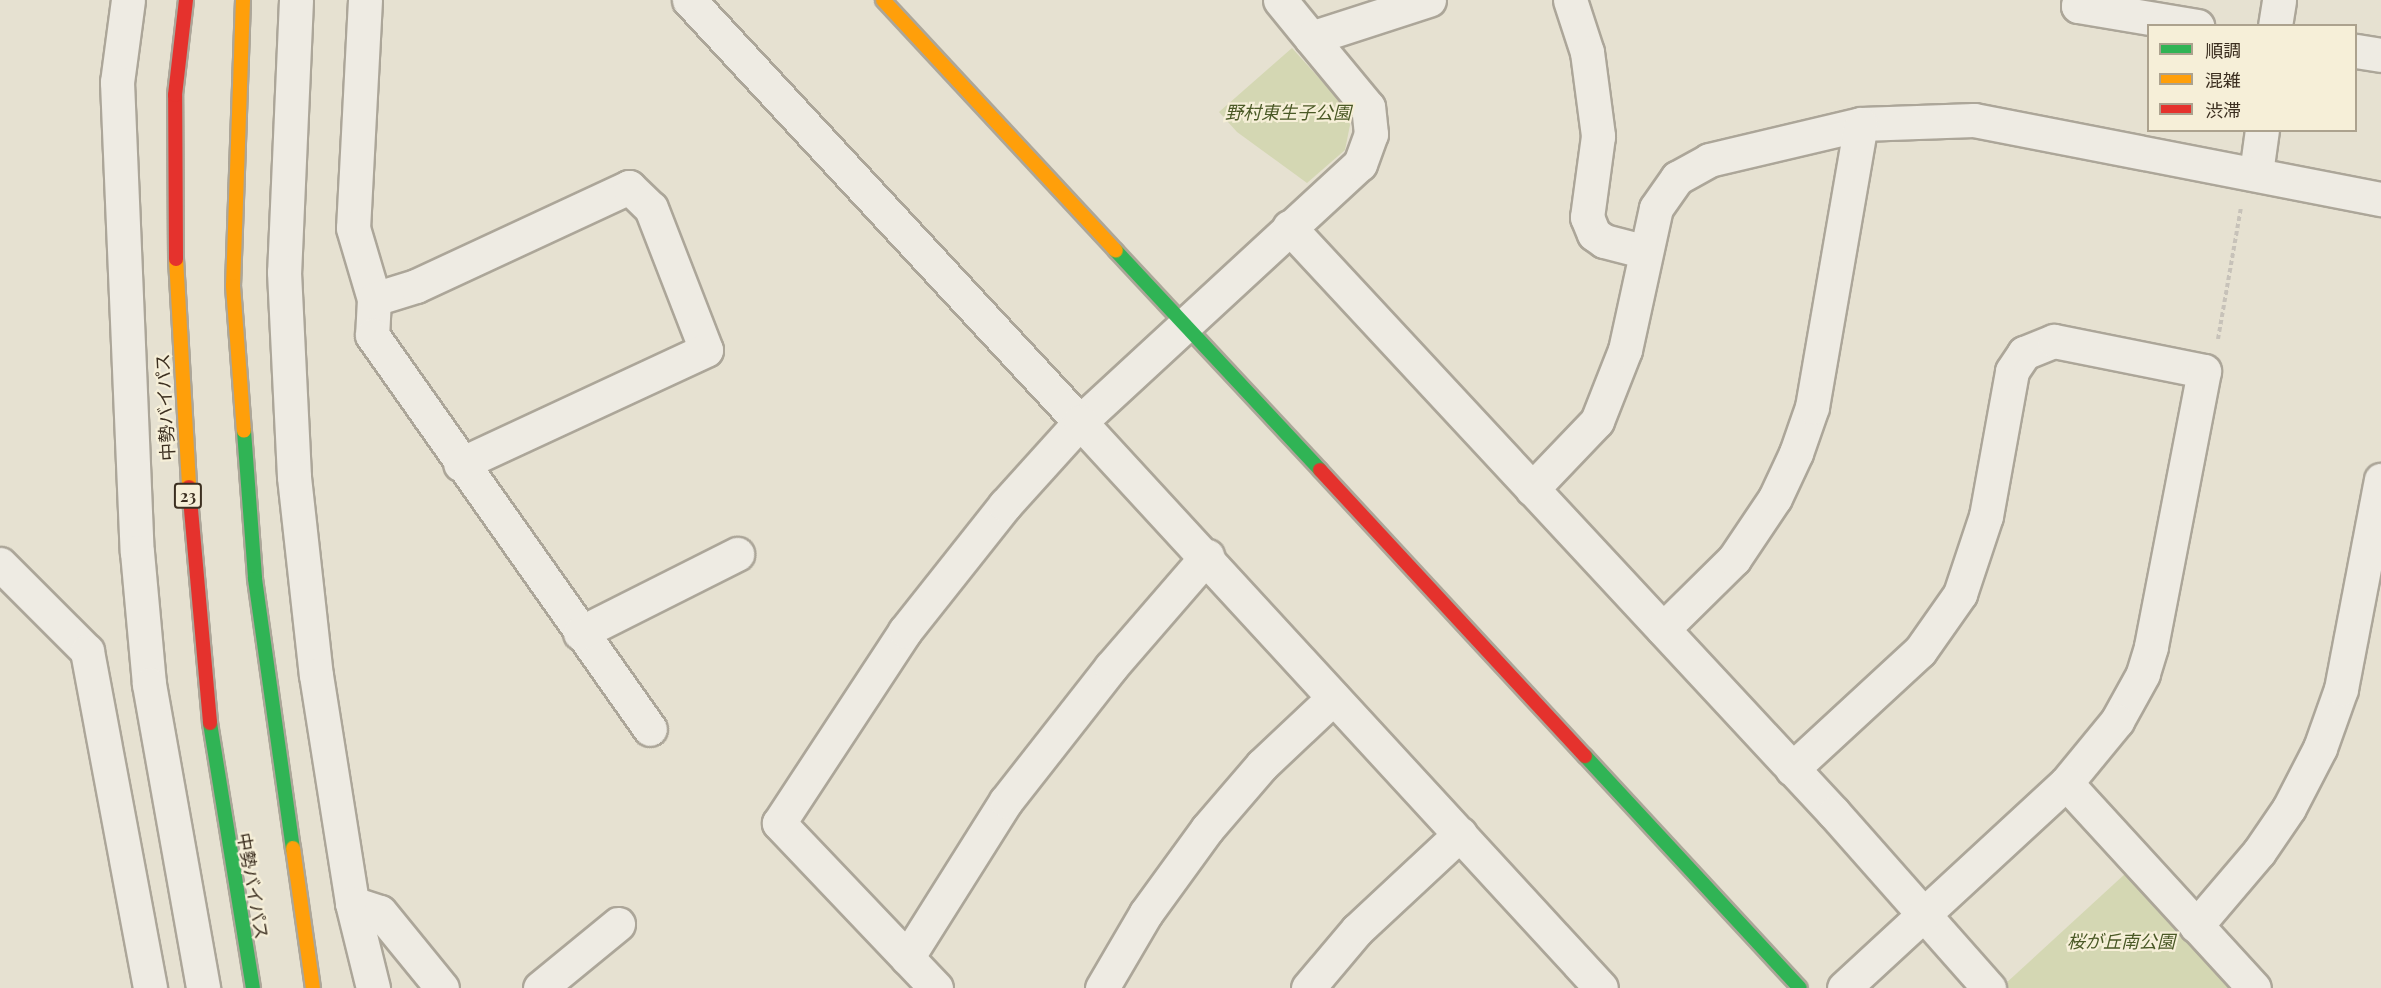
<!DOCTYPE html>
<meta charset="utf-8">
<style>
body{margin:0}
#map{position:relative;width:2381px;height:988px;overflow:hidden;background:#e6e1d1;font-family:"Playfair Display","Noto Sans JP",serif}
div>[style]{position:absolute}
.green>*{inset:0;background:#d4d7b3}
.path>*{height:4px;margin-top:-2px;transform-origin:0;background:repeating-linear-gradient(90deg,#c7c2b9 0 4.5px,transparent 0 7.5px)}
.roads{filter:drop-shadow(2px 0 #aca699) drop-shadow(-2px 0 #aca699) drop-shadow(0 2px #aca699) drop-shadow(0 -2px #aca699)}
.street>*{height:33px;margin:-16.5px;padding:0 16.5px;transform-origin:16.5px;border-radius:16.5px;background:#eeebe3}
.fast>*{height:14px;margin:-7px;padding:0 7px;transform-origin:7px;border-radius:7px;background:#30b455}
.slow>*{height:14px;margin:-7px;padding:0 7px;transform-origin:7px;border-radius:7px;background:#ff9f0a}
.jam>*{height:14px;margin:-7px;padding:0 7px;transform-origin:7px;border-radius:7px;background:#e5322d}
span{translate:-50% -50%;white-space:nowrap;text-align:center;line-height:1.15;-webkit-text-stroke:4.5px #f6efd8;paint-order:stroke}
.shield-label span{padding:2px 4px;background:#f6efd8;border:2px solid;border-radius:4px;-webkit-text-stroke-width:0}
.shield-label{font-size:16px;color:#3c2f20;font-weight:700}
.park-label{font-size:18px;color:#4a5926;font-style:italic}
.street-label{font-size:18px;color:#3c2f20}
.legend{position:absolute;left:2147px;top:24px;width:210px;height:108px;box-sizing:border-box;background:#f6efd8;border:2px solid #aca28e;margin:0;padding:8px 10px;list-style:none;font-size:18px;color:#3c2f20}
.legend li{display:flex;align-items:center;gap:12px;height:30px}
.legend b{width:30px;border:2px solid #aca28e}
</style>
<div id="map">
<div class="green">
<div style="clip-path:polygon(1292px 48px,1346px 108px,1350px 125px,1345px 150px,1307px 183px,1237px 132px,1219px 112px)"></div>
<div style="clip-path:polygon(2126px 873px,2231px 988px,2009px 988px,2005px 984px)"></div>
</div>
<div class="path">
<div style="left:2218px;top:339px;width:134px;rotate:-80.1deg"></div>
</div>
<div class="roads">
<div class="street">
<div style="left:128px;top:0;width:83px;rotate:97.6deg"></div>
<div style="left:117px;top:82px;width:470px;rotate:87.6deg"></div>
<div style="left:137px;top:552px;width:133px;rotate:84.8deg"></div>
<div style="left:149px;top:684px;width:309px;rotate:79.9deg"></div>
<div style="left:296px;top:0;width:272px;rotate:92.5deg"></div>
<div style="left:284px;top:272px;width:205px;rotate:87.2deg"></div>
<div style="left:294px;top:477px;width:199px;rotate:83.7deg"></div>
<div style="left:316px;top:675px;width:231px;rotate:81deg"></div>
<div style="left:352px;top:903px;width:88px;rotate:76.1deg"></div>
<div style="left:365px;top:0;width:228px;rotate:93deg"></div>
<div style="left:353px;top:228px;width:74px;rotate:73.5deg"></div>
<div style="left:374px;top:299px;width:36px;rotate:93deg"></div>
<div style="left:372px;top:335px;width:482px;rotate:54.8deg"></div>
<div style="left:689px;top:0;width:575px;rotate:47.18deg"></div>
<div style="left:1080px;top:422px;width:381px;rotate:-42.7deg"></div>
<div style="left:1360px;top:164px;width:32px;rotate:-70deg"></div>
<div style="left:1371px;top:134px;width:27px;rotate:-96deg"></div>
<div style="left:1368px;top:107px;width:89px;rotate:-129.6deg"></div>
<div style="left:1280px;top:0;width:49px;rotate:50.8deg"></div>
<div style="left:1311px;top:38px;width:124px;rotate:-17.9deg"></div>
<div style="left:1570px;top:0;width:55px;rotate:71.9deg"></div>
<div style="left:1587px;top:52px;width:85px;rotate:82.5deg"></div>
<div style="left:1598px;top:136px;width:82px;rotate:97.7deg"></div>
<div style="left:1587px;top:217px;width:18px;rotate:68deg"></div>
<div style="left:1594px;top:234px;width:12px;rotate:35deg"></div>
<div style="left:1604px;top:241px;width:40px;rotate:14.4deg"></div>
<div style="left:2079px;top:0;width:6px;rotate:99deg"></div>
<div style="left:2078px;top:6px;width:121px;rotate:9.5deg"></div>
<div style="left:2275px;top:26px;width:26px;rotate:-81deg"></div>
<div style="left:2356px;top:51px;width:25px;rotate:9deg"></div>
<div style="left:2256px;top:173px;width:43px;rotate:-82.1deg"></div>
<div style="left:1289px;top:227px;width:800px;rotate:47.08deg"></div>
<div style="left:1834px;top:813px;width:234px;rotate:48.5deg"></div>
<div style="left:374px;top:299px;width:44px;rotate:-17.2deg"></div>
<div style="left:416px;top:286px;width:235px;rotate:-24.9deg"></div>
<div style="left:629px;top:187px;width:30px;rotate:44deg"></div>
<div style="left:651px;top:208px;width:152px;rotate:68.8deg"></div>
<div style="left:706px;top:350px;width:271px;rotate:155.1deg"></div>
<div style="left:1532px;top:489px;width:94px;rotate:-46.3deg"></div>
<div style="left:1597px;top:421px;width:76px;rotate:-68.5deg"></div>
<div style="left:1625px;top:350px;width:145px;rotate:-77.7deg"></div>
<div style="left:1656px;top:208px;width:37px;rotate:-55deg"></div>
<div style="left:1677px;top:178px;width:37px;rotate:-29deg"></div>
<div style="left:1709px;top:160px;width:156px;rotate:-13.3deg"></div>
<div style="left:1861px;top:124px;width:113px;rotate:-2deg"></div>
<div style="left:1974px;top:120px;width:415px;rotate:11deg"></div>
<div style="left:0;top:564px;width:123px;rotate:45deg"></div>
<div style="left:87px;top:651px;width:343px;rotate:79.4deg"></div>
<div style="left:1663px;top:629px;width:100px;rotate:-44.6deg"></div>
<div style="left:1734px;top:559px;width:73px;rotate:-56.1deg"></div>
<div style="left:1775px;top:498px;width:50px;rotate:-65deg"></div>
<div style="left:1796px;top:453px;width:49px;rotate:-70.8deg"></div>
<div style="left:1812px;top:407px;width:287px;rotate:-80.2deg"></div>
<div style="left:580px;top:633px;width:176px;rotate:-26.7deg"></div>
<div style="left:1792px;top:769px;width:174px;rotate:-42.7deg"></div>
<div style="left:1920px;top:651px;width:70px;rotate:-54.9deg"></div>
<div style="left:1960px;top:594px;width:82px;rotate:-71.6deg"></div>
<div style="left:1986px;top:516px;width:147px;rotate:-79.8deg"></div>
<div style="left:2012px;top:371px;width:22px;rotate:-56deg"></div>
<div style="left:2024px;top:353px;width:32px;rotate:-22deg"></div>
<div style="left:2054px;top:341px;width:153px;rotate:11.3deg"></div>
<div style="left:2204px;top:371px;width:281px;rotate:100.9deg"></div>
<div style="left:2151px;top:647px;width:28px;rotate:107deg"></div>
<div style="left:2143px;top:674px;width:54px;rotate:119deg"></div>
<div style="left:2117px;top:721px;width:80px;rotate:129.4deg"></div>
<div style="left:2066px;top:783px;width:302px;rotate:137.3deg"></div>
<div style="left:2066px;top:783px;width:278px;rotate:47.5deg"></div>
<div style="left:352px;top:903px;width:29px;rotate:18deg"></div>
<div style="left:380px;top:912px;width:98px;rotate:50.8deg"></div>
<div style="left:2196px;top:926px;width:97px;rotate:-49.6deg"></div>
<div style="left:2259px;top:852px;width:53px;rotate:-55.7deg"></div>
<div style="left:2289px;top:808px;width:68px;rotate:-62.7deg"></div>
<div style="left:2320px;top:748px;width:63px;rotate:-70.4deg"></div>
<div style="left:2341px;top:689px;width:213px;rotate:-79.2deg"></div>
<div style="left:907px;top:958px;width:186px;rotate:-57.8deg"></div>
<div style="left:1006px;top:801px;width:170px;rotate:-51.9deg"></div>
<div style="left:1111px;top:667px;width:147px;rotate:-49.1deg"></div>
<div style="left:540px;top:988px;width:101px;rotate:-39.4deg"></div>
<div style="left:936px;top:988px;width:228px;rotate:-133.6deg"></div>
<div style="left:779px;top:823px;width:230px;rotate:-56.7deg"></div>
<div style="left:905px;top:631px;width:161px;rotate:-51.6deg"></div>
<div style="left:1005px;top:505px;width:112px;rotate:-47.9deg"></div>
<div style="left:1080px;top:422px;width:769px;rotate:47.37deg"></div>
<div style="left:1102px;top:988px;width:87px;rotate:-59.6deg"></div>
<div style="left:1146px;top:913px;width:104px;rotate:-54deg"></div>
<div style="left:1207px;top:829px;width:84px;rotate:-49.3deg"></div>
<div style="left:1262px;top:765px;width:98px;rotate:-43.3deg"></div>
<div style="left:1308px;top:988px;width:76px;rotate:-49.8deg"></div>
<div style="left:1357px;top:930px;width:141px;rotate:-43deg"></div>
</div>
<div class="fast">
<div style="left:1116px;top:251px;width:299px;rotate:47deg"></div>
<div style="left:244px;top:431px;width:148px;rotate:85.7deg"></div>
<div style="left:255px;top:579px;width:272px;rotate:82deg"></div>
<div style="left:210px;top:723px;width:268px;rotate:80.8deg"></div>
<div style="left:1585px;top:756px;width:316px;rotate:47.2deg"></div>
</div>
<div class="slow">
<div style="left:243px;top:0;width:286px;rotate:92deg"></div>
<div style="left:233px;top:286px;width:145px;rotate:85.7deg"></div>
<div style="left:883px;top:0;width:342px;rotate:47.1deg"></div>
<div style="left:176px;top:259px;width:228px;rotate:86.7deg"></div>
<div style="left:293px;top:848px;width:141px;rotate:81.9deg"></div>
</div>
<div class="jam">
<div style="left:176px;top:259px;width:164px;rotate:-90.3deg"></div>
<div style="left:175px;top:95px;width:96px;rotate:-83.4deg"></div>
<div style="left:1320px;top:470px;width:390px;rotate:47.2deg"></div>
<div style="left:189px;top:487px;width:237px;rotate:84.9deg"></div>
</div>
</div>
<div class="shield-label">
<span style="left:188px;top:496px">23</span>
</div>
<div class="park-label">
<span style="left:1288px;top:112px">野村東生子公園</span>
<span style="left:2121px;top:941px">桜が丘南公園</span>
</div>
<div class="street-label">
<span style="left:165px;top:407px;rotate:-93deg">中勢バイパス</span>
<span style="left:253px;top:886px;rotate:80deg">中勢バイパス</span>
</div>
<ul class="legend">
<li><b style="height:8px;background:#30b455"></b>順調</li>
<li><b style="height:8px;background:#ff9f0a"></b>混雑</li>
<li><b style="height:8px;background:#e5322d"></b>渋滞</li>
</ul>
</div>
